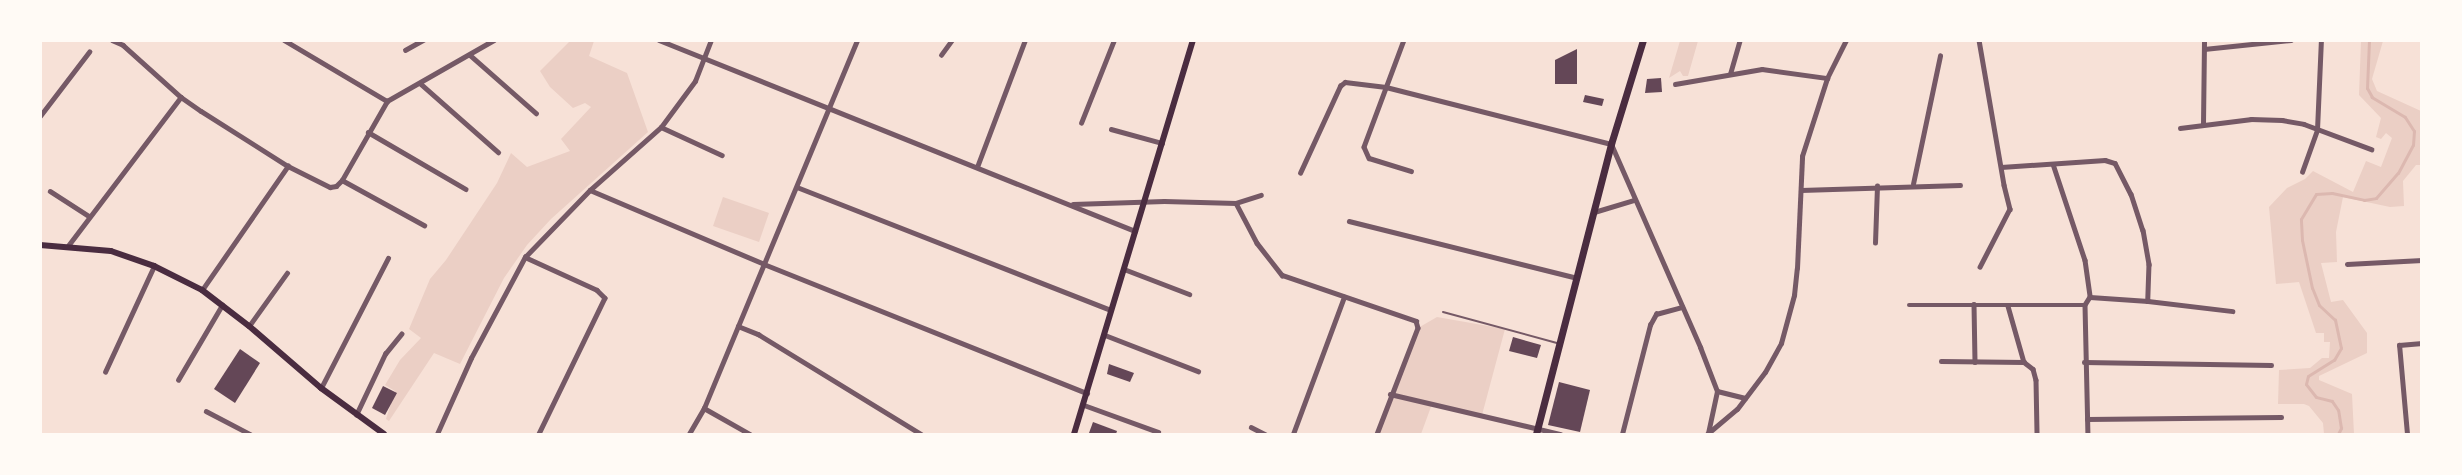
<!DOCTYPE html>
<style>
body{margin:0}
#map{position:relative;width:2462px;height:475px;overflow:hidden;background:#f7e1d7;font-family:Helvetica,sans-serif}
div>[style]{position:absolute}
.green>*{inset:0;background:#ebcfc5}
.stream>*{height:3px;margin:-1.5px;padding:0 1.5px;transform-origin:1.5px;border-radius:1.5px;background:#dcb8b0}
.building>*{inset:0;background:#644757}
.service>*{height:2px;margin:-1px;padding:0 1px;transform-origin:1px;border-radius:1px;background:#755966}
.minor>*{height:4.5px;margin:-2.25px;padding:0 2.25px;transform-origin:2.25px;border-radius:2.25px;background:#755966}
.tertiary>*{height:5px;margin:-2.5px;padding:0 2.5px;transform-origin:2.5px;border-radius:2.5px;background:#755966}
.secondary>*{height:6px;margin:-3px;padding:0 3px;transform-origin:3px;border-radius:3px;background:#4a2c40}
.primary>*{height:7px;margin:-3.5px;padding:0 3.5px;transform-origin:3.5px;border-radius:3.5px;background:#4a2c40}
span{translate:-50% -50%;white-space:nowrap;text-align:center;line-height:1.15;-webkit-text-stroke:6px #fffaf5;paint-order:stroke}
.frame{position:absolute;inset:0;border:42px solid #fffaf5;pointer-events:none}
</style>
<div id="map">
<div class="green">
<div style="clip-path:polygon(570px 41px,594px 41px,589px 56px,627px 73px,648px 132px,551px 219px,527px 245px,504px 278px,460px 364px,434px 353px,389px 421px,386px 419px,395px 391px,385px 385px,400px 360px,421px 338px,409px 329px,430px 279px,446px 260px,497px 183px,511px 153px,527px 167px,570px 151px,561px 139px,591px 107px,585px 103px,573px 108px,550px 87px,540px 71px)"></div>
<div style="clip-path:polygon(1680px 41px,1698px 41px,1688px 76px,1683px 76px,1680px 71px,1669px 78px)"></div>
<div style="clip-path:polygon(2361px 41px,2383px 41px,2372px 79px,2377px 91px,2421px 111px,2421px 165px,2416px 165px,2403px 181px,2404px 206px,2390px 207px,2343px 197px,2336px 232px,2337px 262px,2321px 263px,2331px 302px,2343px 300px,2367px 333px,2367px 353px,2319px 376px,2319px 380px,2352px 394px,2354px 434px,2324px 434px,2323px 423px,2309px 406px,2304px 404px,2278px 404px,2279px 370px,2310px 368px,2322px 358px,2329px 358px,2330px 342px,2324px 342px,2324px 333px,2316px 333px,2299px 282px,2276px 284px,2269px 207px,2287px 188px,2305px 179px,2313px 171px,2353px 192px,2366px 161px,2381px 167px,2392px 138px,2386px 133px,2381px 139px,2376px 137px,2381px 118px,2359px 95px)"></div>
<div style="clip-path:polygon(723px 197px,769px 213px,759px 242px,713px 226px)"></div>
<div style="clip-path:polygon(1437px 317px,1505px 329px,1482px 415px,1432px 404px,1421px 434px,1378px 434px,1418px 328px)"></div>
</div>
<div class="stream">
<div style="left:2338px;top:434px;width:7px;rotate:-63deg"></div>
<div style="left:2341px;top:428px;width:18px;rotate:-99deg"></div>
<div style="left:2338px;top:410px;width:11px;rotate:-124deg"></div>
<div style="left:2332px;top:401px;width:16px;rotate:-166deg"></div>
<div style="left:2316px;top:397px;width:16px;rotate:-128deg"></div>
<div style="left:2306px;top:384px;width:8px;rotate:-76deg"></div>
<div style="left:2308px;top:376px;width:31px;rotate:-32deg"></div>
<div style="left:2334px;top:360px;width:14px;rotate:-60deg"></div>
<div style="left:2341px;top:348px;width:29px;rotate:-102deg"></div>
<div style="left:2335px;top:320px;width:22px;rotate:-137deg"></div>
<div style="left:2319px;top:305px;width:18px;rotate:-112deg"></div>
<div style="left:2312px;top:288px;width:49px;rotate:-101.8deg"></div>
<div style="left:2302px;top:240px;width:21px;rotate:-93deg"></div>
<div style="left:2301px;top:219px;width:29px;rotate:-59deg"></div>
<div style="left:2316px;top:194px;width:16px;rotate:-4deg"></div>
<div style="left:2332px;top:193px;width:33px;rotate:12deg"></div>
<div style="left:2364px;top:200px;width:12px;rotate:-9deg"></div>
<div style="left:2376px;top:198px;width:33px;rotate:-49deg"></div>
<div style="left:2398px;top:173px;width:32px;rotate:-62deg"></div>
<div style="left:2413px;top:145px;width:14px;rotate:-86deg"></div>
<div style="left:2414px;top:131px;width:17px;rotate:-123deg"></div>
<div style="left:2405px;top:117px;width:39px;rotate:-149deg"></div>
<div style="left:2372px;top:97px;width:10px;rotate:-119deg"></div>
<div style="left:2367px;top:88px;width:48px;rotate:-87.6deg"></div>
</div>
<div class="building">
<div style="clip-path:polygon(1577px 49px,1577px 84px,1555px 84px,1555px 60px)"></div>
<div style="clip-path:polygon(1661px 78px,1662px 92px,1645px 93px,1647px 79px)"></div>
<div style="clip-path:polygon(1585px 95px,1604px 99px,1602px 106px,1583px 102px)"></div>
<div style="clip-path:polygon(1513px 337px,1541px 345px,1537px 358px,1509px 351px)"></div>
<div style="clip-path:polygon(240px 349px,260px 363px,235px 403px,214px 389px)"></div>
<div style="clip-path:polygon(1109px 364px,1134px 373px,1130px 382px,1107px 374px)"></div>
<div style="clip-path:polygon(1559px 382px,1590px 390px,1580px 432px,1548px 425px)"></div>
<div style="clip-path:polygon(383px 386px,397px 393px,385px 415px,372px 408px)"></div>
<div style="clip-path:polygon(1093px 422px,1117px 431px,1116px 434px,1089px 433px)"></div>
</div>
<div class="service">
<div style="left:1443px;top:312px;width:118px;rotate:15.2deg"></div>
</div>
<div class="minor">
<div style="left:112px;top:40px;width:12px;rotate:24deg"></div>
<div style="left:123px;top:45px;width:78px;rotate:41.9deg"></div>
<div style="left:181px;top:97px;width:24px;rotate:35deg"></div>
<div style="left:201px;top:111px;width:103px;rotate:32.3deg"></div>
<div style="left:288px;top:166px;width:47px;rotate:26.6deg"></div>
<div style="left:330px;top:187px;width:6px;rotate:-9deg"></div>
<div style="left:336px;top:186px;width:8px;rotate:-45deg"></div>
<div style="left:342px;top:180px;width:91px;rotate:-60.3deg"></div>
<div style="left:387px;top:101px;width:123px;rotate:-29.7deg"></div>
<div style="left:284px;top:40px;width:120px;rotate:30.6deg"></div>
<div style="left:659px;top:40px;width:513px;rotate:21.86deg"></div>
<div style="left:1404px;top:40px;width:114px;rotate:110.5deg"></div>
<div style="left:1364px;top:147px;width:12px;rotate:66deg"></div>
<div style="left:1369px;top:158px;width:44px;rotate:17.2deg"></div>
<div style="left:1979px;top:40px;width:147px;rotate:80.2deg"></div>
<div style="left:2004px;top:185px;width:25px;rotate:76deg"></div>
<div style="left:2010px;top:209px;width:65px;rotate:117.3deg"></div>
<div style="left:2204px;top:49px;width:87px;rotate:-5.9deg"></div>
<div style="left:405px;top:50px;width:21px;rotate:-29deg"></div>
<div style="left:470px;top:55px;width:88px;rotate:41.3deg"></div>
<div style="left:941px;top:55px;width:19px;rotate:-54deg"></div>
<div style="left:1730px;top:74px;width:35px;rotate:-74deg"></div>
<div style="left:421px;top:84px;width:103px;rotate:41.4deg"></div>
<div style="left:1675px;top:84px;width:88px;rotate:-9.8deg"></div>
<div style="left:1762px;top:69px;width:66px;rotate:7.9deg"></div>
<div style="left:40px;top:116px;width:81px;rotate:-52.6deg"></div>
<div style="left:1081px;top:123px;width:89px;rotate:-68.3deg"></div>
<div style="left:2203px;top:124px;width:84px;rotate:-89.3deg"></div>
<div style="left:661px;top:127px;width:67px;rotate:24.7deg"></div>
<div style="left:2180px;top:128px;width:72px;rotate:-7.2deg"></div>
<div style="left:2251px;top:119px;width:31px;rotate:2deg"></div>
<div style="left:2282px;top:120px;width:22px;rotate:10deg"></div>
<div style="left:2304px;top:124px;width:72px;rotate:20.5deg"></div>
<div style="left:1111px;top:129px;width:53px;rotate:15.4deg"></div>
<div style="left:368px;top:132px;width:113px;rotate:30.2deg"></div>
<div style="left:2053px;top:164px;width:101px;rotate:71.6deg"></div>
<div style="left:2085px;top:260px;width:37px;rotate:82deg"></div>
<div style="left:2090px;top:297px;width:9px;rotate:122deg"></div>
<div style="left:2085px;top:305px;width:129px;rotate:88.7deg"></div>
<div style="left:977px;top:167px;width:136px;rotate:-69.3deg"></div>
<div style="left:2001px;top:167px;width:104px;rotate:-3.9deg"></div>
<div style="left:2105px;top:160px;width:10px;rotate:17deg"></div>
<div style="left:2115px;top:163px;width:35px;rotate:63deg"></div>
<div style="left:2131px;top:194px;width:38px;rotate:72deg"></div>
<div style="left:2143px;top:230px;width:35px;rotate:80deg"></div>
<div style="left:2149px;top:264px;width:37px;rotate:92deg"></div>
<div style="left:2302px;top:172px;width:45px;rotate:-70.3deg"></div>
<div style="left:2317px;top:130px;width:90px;rotate:-87.5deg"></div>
<div style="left:1300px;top:173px;width:96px;rotate:-65.3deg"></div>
<div style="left:1340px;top:86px;width:6px;rotate:-39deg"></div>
<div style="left:1345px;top:82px;width:41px;rotate:7deg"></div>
<div style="left:1386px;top:87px;width:232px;rotate:14.2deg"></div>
<div style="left:342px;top:180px;width:94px;rotate:28.8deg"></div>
<div style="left:1913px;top:184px;width:131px;rotate:-78.1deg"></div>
<div style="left:797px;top:187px;width:337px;rotate:21.4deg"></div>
<div style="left:590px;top:190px;width:189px;rotate:23deg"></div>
<div style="left:764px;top:264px;width:348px;rotate:21.8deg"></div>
<div style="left:1801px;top:190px;width:159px;rotate:-1.8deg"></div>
<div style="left:50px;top:191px;width:46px;rotate:32.7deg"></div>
<div style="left:1236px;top:203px;width:45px;rotate:62.3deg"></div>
<div style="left:1257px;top:243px;width:41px;rotate:52deg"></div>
<div style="left:1282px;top:275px;width:142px;rotate:18.9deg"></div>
<div style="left:1416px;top:321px;width:7px;rotate:74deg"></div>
<div style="left:1418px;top:328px;width:114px;rotate:111.1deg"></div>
<div style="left:1073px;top:204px;width:91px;rotate:-1.9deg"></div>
<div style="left:1164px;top:201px;width:72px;rotate:1.6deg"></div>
<div style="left:1236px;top:203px;width:26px;rotate:-18deg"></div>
<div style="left:1349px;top:221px;width:235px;rotate:14deg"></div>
<div style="left:1875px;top:243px;width:57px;rotate:-88deg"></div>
<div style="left:67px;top:247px;width:188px;rotate:-52.8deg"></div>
<div style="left:525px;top:257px;width:79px;rotate:24.6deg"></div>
<div style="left:597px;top:290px;width:11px;rotate:45deg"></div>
<div style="left:605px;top:298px;width:151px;rotate:115.9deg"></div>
<div style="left:2347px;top:264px;width:75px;rotate:-3.1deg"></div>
<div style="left:1124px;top:269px;width:70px;rotate:21deg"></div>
<div style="left:202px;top:290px;width:151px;rotate:-55.3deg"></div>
<div style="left:2090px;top:297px;width:58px;rotate:3.9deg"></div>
<div style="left:2148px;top:301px;width:85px;rotate:6.8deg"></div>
<div style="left:1974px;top:304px;width:58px;rotate:89deg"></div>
<div style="left:1909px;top:305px;width:176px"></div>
<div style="left:2008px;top:306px;width:58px;rotate:74.1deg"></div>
<div style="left:249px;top:326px;width:65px;rotate:-54.4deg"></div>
<div style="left:738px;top:326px;width:22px;rotate:22deg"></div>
<div style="left:758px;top:334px;width:191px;rotate:31.5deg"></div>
<div style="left:1105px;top:335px;width:100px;rotate:21.2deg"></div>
<div style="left:1941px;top:361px;width:83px;rotate:0.7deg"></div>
<div style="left:2024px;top:362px;width:11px;rotate:38deg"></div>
<div style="left:2033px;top:369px;width:11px;rotate:75deg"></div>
<div style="left:2036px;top:380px;width:54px;rotate:88.9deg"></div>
<div style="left:2084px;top:362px;width:187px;rotate:0.9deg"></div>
<div style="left:105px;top:372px;width:117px;rotate:-65.2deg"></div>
<div style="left:178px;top:380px;width:87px;rotate:-59.6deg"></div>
<div style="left:321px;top:388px;width:146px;rotate:-62.7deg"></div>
<div style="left:1390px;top:394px;width:175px;rotate:13.2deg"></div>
<div style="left:1084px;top:405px;width:79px;rotate:20deg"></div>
<div style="left:704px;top:408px;width:53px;rotate:29.5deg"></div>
<div style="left:206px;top:411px;width:50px;rotate:27.6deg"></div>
<div style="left:356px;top:415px;width:68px;rotate:-64.6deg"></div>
<div style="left:385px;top:354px;width:26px;rotate:-51deg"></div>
<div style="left:2087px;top:419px;width:194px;rotate:-0.6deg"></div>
<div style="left:1251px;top:427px;width:16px;rotate:27deg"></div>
<div style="left:437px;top:434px;width:83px;rotate:-65.9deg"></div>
<div style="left:471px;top:358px;width:115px;rotate:-61.9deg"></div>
<div style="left:525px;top:257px;width:93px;rotate:-45.9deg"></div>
<div style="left:590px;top:190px;width:95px;rotate:-41.6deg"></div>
<div style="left:661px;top:127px;width:57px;rotate:-53.5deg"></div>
<div style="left:695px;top:81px;width:44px;rotate:-68.7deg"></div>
<div style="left:689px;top:434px;width:30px;rotate:-60deg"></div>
<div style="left:704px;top:408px;width:399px;rotate:-67.4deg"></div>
<div style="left:1293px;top:434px;width:146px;rotate:-69.6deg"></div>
<div style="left:1622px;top:434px;width:113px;rotate:-75.6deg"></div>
<div style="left:1650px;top:325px;width:13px;rotate:-61deg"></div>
<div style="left:1656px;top:314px;width:27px;rotate:-15deg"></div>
<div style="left:2407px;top:434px;width:89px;rotate:-95.1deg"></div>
<div style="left:2399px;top:345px;width:23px;rotate:-5deg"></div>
</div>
<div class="tertiary">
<div style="left:1611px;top:144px;width:222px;rotate:66.3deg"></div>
<div style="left:1700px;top:347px;width:47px;rotate:68.9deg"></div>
<div style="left:1717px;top:391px;width:29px;rotate:14deg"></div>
<div style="left:1594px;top:212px;width:42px;rotate:-16.7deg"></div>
<div style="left:1708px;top:433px;width:43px;rotate:-77.9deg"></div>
<div style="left:1707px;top:434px;width:39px;rotate:-40deg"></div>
<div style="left:1737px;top:409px;width:46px;rotate:-52.9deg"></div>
<div style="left:1765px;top:372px;width:33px;rotate:-61deg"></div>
<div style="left:1781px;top:343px;width:50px;rotate:-74.8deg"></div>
<div style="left:1794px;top:295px;width:27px;rotate:-84deg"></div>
<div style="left:1797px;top:268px;width:112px;rotate:-87.4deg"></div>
<div style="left:1802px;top:156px;width:82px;rotate:-72.2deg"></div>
<div style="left:1827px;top:78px;width:42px;rotate:-63.4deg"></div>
</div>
<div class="secondary">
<div style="left:40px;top:245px;width:71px;rotate:4.8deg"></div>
<div style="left:111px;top:251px;width:46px;rotate:19.2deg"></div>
<div style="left:154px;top:266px;width:54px;rotate:26.6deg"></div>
<div style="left:202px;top:290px;width:59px;rotate:37.5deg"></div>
<div style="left:249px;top:326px;width:95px;rotate:40.7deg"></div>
<div style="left:321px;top:388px;width:78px;rotate:36.1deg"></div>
<div style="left:1074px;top:434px;width:412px;rotate:-73.2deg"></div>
</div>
<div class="primary">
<div style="left:1536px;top:434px;width:300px;rotate:-75.5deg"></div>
<div style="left:1611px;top:144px;width:109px;rotate:-72.9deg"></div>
</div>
<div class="frame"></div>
</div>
